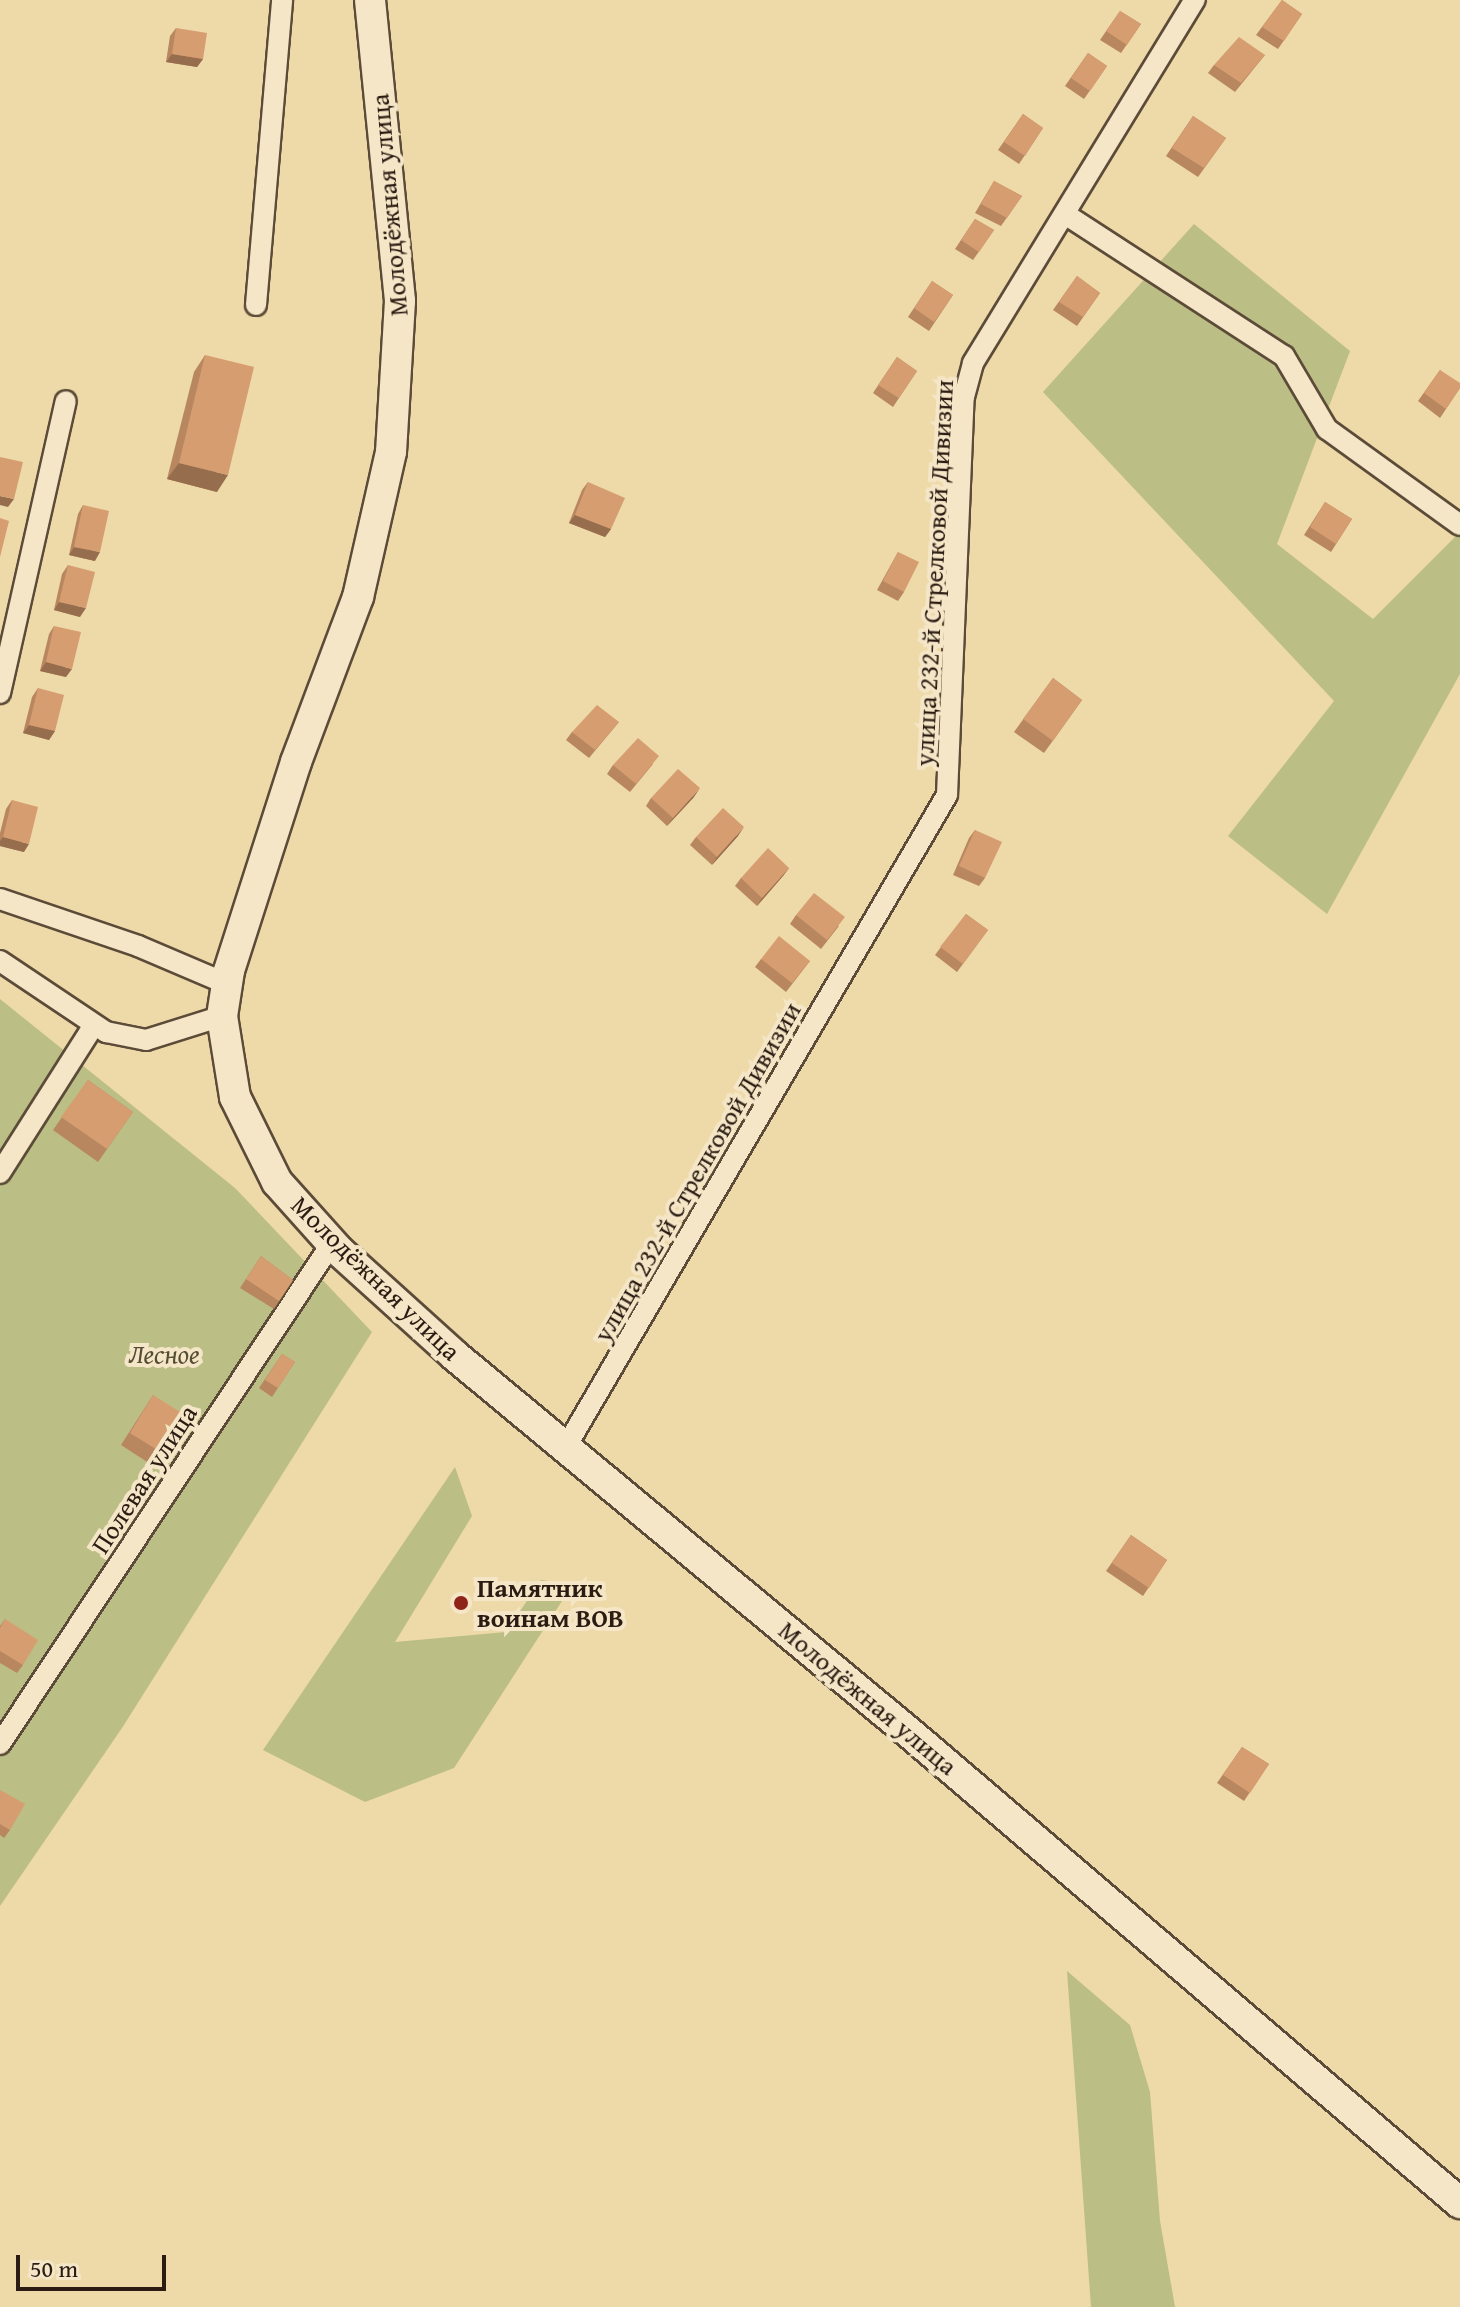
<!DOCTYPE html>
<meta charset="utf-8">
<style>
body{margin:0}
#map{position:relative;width:1460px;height:2307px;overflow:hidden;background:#eed9a8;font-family:"Gentium Book Plus",serif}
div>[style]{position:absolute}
.green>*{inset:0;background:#bbbe85}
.roads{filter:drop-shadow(2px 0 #5c4b38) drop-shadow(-2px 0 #5c4b38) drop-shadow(0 2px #5c4b38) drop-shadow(0 -2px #5c4b38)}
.minor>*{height:20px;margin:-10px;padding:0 10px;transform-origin:10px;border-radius:10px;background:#f4e6c6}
.secondary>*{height:30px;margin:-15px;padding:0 15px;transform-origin:15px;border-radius:15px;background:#f4e6c6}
.wall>*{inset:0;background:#b88760}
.shaded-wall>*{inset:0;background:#966e4e}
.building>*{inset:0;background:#d69d70}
.dots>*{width:22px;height:22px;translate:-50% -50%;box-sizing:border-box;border:4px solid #f4e6c6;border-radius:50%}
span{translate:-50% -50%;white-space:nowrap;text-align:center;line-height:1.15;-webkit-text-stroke:8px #f4e6c6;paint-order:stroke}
.street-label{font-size:26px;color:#2b1c13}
.park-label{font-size:26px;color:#564d35;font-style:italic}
.poi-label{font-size:26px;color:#2b1c13;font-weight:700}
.left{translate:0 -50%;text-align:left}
.scale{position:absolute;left:16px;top:2255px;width:150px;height:36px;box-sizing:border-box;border:4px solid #2b1c13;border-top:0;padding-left:10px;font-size:24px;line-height:28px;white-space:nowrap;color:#2b1c13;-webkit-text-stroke:6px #f4e6c6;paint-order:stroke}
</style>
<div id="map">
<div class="green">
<div style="clip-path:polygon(1194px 224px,1350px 351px,1277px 544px,1373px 619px,1460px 532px,1460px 674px,1327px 914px,1228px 836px,1334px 701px,1043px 392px)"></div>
<div style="clip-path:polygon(0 999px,235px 1188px,372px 1332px,122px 1728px,0 1906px)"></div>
<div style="clip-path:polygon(455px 1467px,472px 1516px,395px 1642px,506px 1632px,541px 1580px,573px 1584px,454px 1768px,365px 1802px,263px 1750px)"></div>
<div style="clip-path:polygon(1067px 1971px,1130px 2025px,1150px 2092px,1160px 2221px,1175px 2307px,1091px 2307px)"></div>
</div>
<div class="roads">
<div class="minor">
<div style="left:1065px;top:214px;width:261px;rotate:33deg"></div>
<div style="left:1284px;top:356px;width:85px;rotate:59.5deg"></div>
<div style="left:1327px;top:429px;width:164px;rotate:35.8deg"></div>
<div style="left:256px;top:305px;width:306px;rotate:-85.1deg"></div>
<div style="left:0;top:693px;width:299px;rotate:-77.3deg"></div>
<div style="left:0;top:899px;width:146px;rotate:18.8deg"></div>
<div style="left:138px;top:946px;width:97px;rotate:23.1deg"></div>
<div style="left:0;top:961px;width:128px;rotate:33.8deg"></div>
<div style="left:106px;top:1032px;width:41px;rotate:11.3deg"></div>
<div style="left:146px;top:1040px;width:80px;rotate:-17.5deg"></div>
<div style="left:0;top:1173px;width:175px;rotate:-57.6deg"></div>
<div style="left:567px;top:1445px;width:753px;rotate:-59.69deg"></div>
<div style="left:947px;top:795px;width:398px;rotate:-87.6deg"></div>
<div style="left:964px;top:397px;width:35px;rotate:-75deg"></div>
<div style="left:973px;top:363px;width:426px;rotate:-58.6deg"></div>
<div style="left:0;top:1744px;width:601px;rotate:-56.47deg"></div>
</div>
<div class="secondary">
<div style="left:370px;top:0;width:302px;rotate:84.3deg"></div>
<div style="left:400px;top:301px;width:151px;rotate:93.4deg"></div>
<div style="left:391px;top:452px;width:149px;rotate:102.8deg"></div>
<div style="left:358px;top:597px;width:176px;rotate:110.6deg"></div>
<div style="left:296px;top:762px;width:219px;rotate:107.8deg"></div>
<div style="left:229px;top:971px;width:46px;rotate:98.8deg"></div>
<div style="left:222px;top:1016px;width:82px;rotate:80.9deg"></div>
<div style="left:235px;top:1097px;width:95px;rotate:63.7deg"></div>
<div style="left:277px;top:1182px;width:93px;rotate:48.1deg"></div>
<div style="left:339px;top:1251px;width:155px;rotate:42.1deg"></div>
<div style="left:454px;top:1355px;width:595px;rotate:39.68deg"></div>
<div style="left:912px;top:1735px;width:721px;rotate:40.5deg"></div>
</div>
</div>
<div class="wall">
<div style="clip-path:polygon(1282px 0,1302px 14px,1278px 49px,1256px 35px)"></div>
<div style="clip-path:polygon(1120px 11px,1141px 24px,1121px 53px,1100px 40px)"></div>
<div style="clip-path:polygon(176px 28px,203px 59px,197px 67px,166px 62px,170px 36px)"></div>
<div style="clip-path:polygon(1088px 53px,1107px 66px,1084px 99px,1065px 86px)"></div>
<div style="clip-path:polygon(1265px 55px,1235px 92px,1208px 73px,1214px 65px)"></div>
<div style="clip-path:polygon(1023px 114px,1043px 128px,1019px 164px,998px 150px)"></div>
<div style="clip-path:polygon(1193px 116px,1226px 138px,1198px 177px,1166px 156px)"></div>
<div style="clip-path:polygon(994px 181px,1022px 196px,1001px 226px,975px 213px)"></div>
<div style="clip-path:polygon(975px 219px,994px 230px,973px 260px,955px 249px)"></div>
<div style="clip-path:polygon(1077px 276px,1100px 293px,1077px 326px,1053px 310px)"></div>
<div style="clip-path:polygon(932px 281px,953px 295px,929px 331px,908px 317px)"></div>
<div style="clip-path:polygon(205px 355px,217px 492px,167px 479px,194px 372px)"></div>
<div style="clip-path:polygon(897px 357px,917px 371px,893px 407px,873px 393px)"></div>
<div style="clip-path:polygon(1440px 370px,1460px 388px,1440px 418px,1418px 401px)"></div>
<div style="clip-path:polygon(588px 482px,611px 529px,605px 537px,569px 523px,582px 490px)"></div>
<div style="clip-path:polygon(1325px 502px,1352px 519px,1331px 552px,1304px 535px)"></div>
<div style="clip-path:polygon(83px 505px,95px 561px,69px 555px,78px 514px)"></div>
<div style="clip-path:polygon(898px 552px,904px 592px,898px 601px,877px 590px)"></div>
<div style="clip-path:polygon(68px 565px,80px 617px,54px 610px,62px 574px)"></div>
<div style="clip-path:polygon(54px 626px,66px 677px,40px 671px,49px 634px)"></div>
<div style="clip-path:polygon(1053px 678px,1082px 700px,1044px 753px,1014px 732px)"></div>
<div style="clip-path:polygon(38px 688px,55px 731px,49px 740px,23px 733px,32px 697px)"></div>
<div style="clip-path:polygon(619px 722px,589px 758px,566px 740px,572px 732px)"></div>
<div style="clip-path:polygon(653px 764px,630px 792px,607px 774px,613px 765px)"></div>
<div style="clip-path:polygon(694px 797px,667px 826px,646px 806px,651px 798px)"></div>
<div style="clip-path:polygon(12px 800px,24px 852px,0 846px,0 833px,6px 809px)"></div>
<div style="clip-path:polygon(975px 830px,985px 878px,979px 886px,953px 875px,969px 838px)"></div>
<div style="clip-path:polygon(738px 836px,712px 865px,690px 845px,696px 837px)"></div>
<div style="clip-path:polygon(789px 868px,783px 876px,757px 906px,735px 886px,741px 878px)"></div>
<div style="clip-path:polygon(966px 914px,988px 930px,957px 972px,935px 955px)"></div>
<div style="clip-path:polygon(796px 915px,839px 926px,821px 949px,790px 924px)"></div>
<div style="clip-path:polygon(761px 959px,810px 961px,786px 992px,755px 967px)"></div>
<div style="clip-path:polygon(88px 1080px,133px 1112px,98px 1162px,53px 1130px)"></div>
<div style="clip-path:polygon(261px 1256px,293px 1280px,274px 1309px,240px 1288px)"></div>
<div style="clip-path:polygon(282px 1354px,295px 1362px,272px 1397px,259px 1388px)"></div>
<div style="clip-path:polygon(153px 1395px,167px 1456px,158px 1469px,121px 1445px)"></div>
<div style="clip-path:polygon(1131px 1535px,1167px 1560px,1143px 1596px,1106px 1571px)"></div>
<div style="clip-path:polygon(5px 1619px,23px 1665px,17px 1673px,0 1663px,0 1626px)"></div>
<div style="clip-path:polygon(1242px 1747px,1269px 1764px,1244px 1801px,1217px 1783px)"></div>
<div style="clip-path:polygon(0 1790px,10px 1830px,4px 1838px,0 1835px)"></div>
</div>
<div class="shaded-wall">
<div style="clip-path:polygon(172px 54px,203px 59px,197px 67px,166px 62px)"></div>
<div style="clip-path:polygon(179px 463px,228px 475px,217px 492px,167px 479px)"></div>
<div style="clip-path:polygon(0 496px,14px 499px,8px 507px,0 505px)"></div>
<div style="clip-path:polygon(575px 515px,611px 529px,605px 537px,569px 523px)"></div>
<div style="clip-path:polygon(74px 547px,100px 552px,95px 561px,69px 555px)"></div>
<div style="clip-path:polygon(59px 602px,86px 608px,80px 617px,54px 610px)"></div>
<div style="clip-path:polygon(46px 662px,72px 669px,66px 677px,40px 671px)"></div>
<div style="clip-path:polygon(29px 725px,55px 731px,49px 740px,23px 733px)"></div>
<div style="clip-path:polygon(700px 788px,694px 797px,667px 826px,673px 818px)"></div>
<div style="clip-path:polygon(744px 827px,738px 836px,712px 865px,717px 857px)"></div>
<div style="clip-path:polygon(3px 837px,29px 844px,24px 852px,0 846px,0 841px)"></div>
<div style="clip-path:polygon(789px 868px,783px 876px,757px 906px,762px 898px)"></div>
</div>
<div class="building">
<div style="clip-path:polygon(1282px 0,1302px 14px,1284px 41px,1262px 27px)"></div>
<div style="clip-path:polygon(1120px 11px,1141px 24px,1127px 45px,1106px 31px)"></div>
<div style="clip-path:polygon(176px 28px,207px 33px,203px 59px,172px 54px)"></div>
<div style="clip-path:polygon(1239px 37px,1265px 55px,1241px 83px,1214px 65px)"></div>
<div style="clip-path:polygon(1088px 53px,1107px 66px,1090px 91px,1071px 78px)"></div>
<div style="clip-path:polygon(1023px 114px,1043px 128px,1025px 156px,1004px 142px)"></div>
<div style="clip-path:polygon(1193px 116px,1226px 138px,1204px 168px,1172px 148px)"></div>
<div style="clip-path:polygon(994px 181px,1022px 196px,1007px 218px,981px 204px)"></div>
<div style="clip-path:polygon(975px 219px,994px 230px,979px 252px,961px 240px)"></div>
<div style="clip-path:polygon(1077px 276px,1100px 293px,1083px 317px,1059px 302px)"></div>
<div style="clip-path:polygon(932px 281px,953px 295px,934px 322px,914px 308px)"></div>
<div style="clip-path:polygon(205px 355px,254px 367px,228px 475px,179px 463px)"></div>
<div style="clip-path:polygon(897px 357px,917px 371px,899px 398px,878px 385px)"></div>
<div style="clip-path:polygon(1440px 370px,1460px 383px,1460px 388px,1446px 409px,1424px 393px)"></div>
<div style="clip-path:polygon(0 457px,23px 462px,14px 499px,0 496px)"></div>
<div style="clip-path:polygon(588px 482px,625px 498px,611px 529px,575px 515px)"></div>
<div style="clip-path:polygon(1325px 502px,1352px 519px,1336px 544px,1310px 527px)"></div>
<div style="clip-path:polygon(83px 505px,109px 511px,100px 552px,74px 547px)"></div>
<div style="clip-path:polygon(0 518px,9px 521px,0 557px)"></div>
<div style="clip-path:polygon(898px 552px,919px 562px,904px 592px,883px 581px)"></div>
<div style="clip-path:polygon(68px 565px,95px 572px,86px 608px,59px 602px)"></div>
<div style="clip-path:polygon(54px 626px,81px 632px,72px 669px,46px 662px)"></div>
<div style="clip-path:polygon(1053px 678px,1082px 700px,1053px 741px,1023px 719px)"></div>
<div style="clip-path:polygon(38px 688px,64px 695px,55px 731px,29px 725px)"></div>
<div style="clip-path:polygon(597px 705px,619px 722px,595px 750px,572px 732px)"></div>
<div style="clip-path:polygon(638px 738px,659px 756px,636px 784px,613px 765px)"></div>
<div style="clip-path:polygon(678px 769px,700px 788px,673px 818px,651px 798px)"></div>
<div style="clip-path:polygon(12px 800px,38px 807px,29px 844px,3px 837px)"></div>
<div style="clip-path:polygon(723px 808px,744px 827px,717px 857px,696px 837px)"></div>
<div style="clip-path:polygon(975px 830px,1002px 842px,985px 878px,959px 866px)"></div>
<div style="clip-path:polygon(768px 848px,789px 868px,762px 898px,741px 878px)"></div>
<div style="clip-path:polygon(814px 893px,845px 917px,827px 940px,796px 915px)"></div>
<div style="clip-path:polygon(966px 914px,988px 930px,963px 964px,940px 947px)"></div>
<div style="clip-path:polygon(779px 936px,810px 961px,792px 983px,761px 959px)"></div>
<div style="clip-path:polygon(88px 1080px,133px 1112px,107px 1149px,61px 1117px)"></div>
<div style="clip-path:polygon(261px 1256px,293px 1280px,279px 1301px,246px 1279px)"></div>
<div style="clip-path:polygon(282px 1354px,295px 1362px,278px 1388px,265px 1380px)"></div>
<div style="clip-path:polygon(153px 1395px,191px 1419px,167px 1456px,130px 1433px)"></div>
<div style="clip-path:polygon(1131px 1535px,1167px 1560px,1149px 1588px,1112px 1563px)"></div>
<div style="clip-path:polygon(5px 1619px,38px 1640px,23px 1665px,0 1651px,0 1628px)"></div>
<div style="clip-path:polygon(1242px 1747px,1269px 1764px,1250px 1793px,1223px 1775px)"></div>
<div style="clip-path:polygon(0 1790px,25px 1804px,10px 1830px,0 1824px)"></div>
</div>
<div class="dots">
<div style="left:461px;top:1603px;background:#8f2418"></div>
</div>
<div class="street-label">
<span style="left:389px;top:205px;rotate:-95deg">Молодёжная улица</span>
<span style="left:934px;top:573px;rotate:-87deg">улица 232-й Стрелковой Дивизии</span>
<span style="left:697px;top:1172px;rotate:-60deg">улица 232-й Стрелковой Дивизии</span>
<span style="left:376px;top:1278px;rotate:44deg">Молодёжная улица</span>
<span style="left:144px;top:1479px;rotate:-57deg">Полевая улица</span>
<span style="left:868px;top:1698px;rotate:40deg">Молодёжная улица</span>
</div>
<div class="park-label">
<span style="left:164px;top:1354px">Лесное</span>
</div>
<div class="poi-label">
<span class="left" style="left:477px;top:1603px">Памятник<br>воинам ВОВ</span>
</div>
<div class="scale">50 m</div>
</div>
